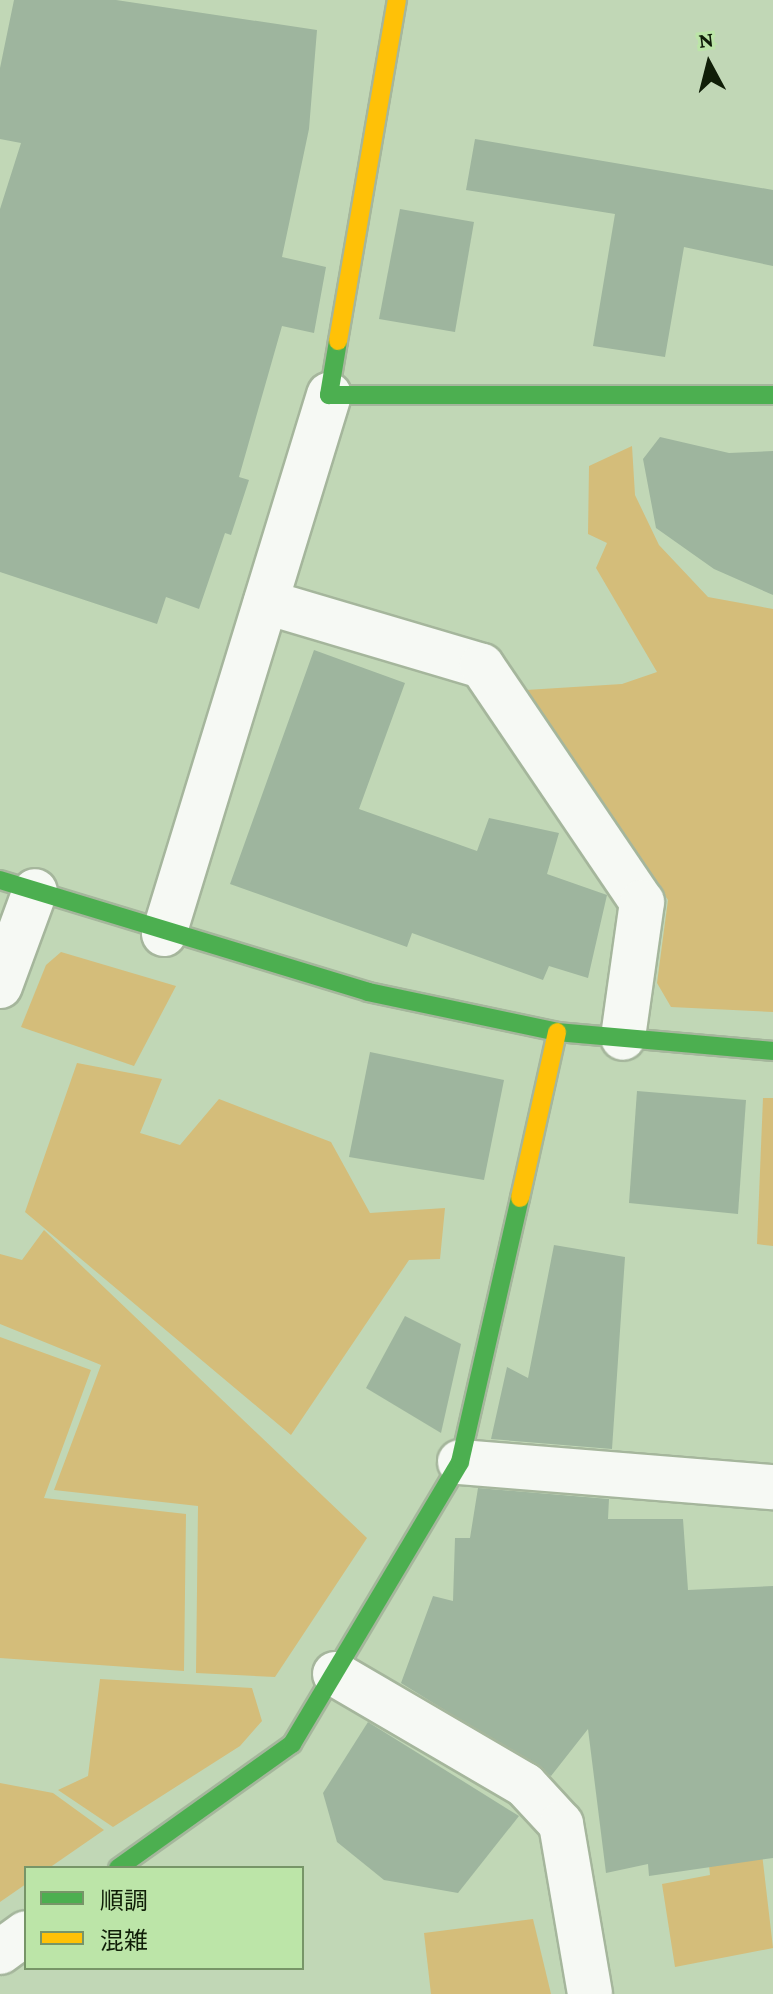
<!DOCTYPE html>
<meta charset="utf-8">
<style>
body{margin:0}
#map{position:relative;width:773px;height:1994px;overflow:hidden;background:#c1d7b6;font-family:"Crimson Pro","Noto Sans JP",serif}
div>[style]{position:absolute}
.green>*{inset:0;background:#d4bd7a}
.building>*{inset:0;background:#9eb59e}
.roads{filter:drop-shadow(2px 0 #a5b69c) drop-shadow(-2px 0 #a5b69c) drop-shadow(0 2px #a5b69c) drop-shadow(0 -2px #a5b69c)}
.street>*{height:44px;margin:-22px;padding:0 22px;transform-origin:22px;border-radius:22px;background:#f6f9f4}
.fast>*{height:18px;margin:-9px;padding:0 9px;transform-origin:9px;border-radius:9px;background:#4caf50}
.slow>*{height:18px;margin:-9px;padding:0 9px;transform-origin:9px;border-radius:9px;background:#ffc107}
span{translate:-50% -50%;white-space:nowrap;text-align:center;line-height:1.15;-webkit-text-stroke:6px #bce5a8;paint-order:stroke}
.legend{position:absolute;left:24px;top:1866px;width:280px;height:104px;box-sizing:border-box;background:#bce5a8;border:2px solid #779568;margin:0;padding:10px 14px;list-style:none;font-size:24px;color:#101e08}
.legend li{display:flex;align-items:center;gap:16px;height:40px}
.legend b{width:40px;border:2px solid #779568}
.north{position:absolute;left:669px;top:24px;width:80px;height:80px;-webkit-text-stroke:6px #bce5a8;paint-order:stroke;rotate:353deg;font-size:22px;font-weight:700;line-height:32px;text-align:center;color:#101e08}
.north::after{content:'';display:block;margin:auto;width:28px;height:36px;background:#101e08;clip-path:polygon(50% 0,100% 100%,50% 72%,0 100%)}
</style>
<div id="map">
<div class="green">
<div style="clip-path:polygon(632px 446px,635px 495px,659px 545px,708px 597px,773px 609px,773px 1012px,671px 1007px,657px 983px,668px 900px,526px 690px,622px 684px,657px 672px,596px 568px,607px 543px,588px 534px,589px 466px)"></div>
<div style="clip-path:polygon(61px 952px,176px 986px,134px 1066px,21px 1027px,46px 965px)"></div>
<div style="clip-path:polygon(77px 1063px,162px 1079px,140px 1133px,180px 1145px,219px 1099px,331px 1142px,370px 1213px,445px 1208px,440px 1259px,409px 1260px,291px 1435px,25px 1212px)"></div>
<div style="clip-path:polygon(763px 1098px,773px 1098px,773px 1246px,757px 1244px)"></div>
<div style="clip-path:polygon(44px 1230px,367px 1538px,275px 1677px,196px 1673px,198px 1506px,54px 1490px,101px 1365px,0 1324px,0 1254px,22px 1260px)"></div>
<div style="clip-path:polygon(0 1337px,91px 1370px,44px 1498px,186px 1514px,184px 1671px,0 1658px)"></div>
<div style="clip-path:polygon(100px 1679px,252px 1688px,262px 1721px,240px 1746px,113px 1827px,58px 1790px,88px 1776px)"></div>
<div style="clip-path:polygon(0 1783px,53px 1793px,104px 1830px,49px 1868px,26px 1868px,26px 1884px,0 1902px)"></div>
<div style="clip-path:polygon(761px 1845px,773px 1948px,675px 1967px,662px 1884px,710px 1875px,708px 1854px)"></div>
<div style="clip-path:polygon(533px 1919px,551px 1994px,431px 1994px,424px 1933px)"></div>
</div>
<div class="building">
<div style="clip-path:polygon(14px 0,116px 0,317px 30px,309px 129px,282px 257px,326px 267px,314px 333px,282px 326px,239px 477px,249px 480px,231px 535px,225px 533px,199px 609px,166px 597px,157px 624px,0 572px,0 209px,21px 143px,0 139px,0 68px)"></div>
<div style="clip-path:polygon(475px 139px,773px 190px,773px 266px,684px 247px,665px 357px,593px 346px,615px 214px,466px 190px)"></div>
<div style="clip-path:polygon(400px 209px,474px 222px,455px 332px,379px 319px)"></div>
<div style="clip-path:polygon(660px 437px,729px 453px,773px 451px,773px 595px,714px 569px,656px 528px,643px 459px)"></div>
<div style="clip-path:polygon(314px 650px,405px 683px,359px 809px,477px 851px,489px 818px,559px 833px,547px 874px,607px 895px,588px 978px,549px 966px,543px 980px,412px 933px,407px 947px,230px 884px)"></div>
<div style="clip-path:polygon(370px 1052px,504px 1080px,484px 1180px,349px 1157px)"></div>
<div style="clip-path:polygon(637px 1091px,746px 1100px,738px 1214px,629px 1203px)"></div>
<div style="clip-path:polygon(554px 1245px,625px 1257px,612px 1449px,491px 1439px,507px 1367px,528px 1378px)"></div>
<div style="clip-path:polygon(405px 1316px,461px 1344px,441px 1433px,366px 1388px)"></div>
<div style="clip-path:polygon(478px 1488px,609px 1499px,608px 1519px,683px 1519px,688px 1590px,773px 1586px,773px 1858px,649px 1876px,648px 1864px,606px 1873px,588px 1729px,551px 1776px,401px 1683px,433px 1596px,453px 1601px,455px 1538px,470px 1538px)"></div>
<div style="clip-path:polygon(368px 1722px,519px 1816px,458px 1893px,384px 1880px,337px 1842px,323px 1793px)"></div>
</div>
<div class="roads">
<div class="street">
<div style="left:266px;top:602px;width:225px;rotate:16.5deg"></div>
<div style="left:482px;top:666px;width:285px;rotate:55.9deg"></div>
<div style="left:642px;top:902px;width:137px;rotate:98deg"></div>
<div style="left:164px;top:934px;width:564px;rotate:-72.98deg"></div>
<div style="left:0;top:986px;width:101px;rotate:-69.8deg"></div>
<div style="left:460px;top:1462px;width:314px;rotate:4.6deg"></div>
<div style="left:335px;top:1674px;width:220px;rotate:30.3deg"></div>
<div style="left:525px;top:1785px;width:53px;rotate:47.3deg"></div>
<div style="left:561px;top:1824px;width:172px;rotate:80.3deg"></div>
<div style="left:0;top:1952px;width:32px;rotate:-36deg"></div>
</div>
<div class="fast">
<div style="left:338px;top:341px;width:55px;rotate:99.5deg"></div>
<div style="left:329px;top:395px;width:444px"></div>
<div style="left:0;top:880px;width:385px;rotate:16.9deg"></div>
<div style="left:368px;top:992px;width:193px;rotate:11.9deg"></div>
<div style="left:557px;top:1032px;width:217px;rotate:5deg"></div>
<div style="left:118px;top:1868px;width:214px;rotate:-35.5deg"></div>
<div style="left:292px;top:1744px;width:328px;rotate:-59.2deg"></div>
<div style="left:460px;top:1462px;width:271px;rotate:-77.2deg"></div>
</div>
<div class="slow">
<div style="left:338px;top:341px;width:346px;rotate:-80.2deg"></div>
<div style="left:520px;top:1198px;width:170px;rotate:-77.4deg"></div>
</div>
</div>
<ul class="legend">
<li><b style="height:10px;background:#4caf50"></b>順調</li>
<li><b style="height:10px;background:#ffc107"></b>混雑</li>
</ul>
<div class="north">N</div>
</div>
